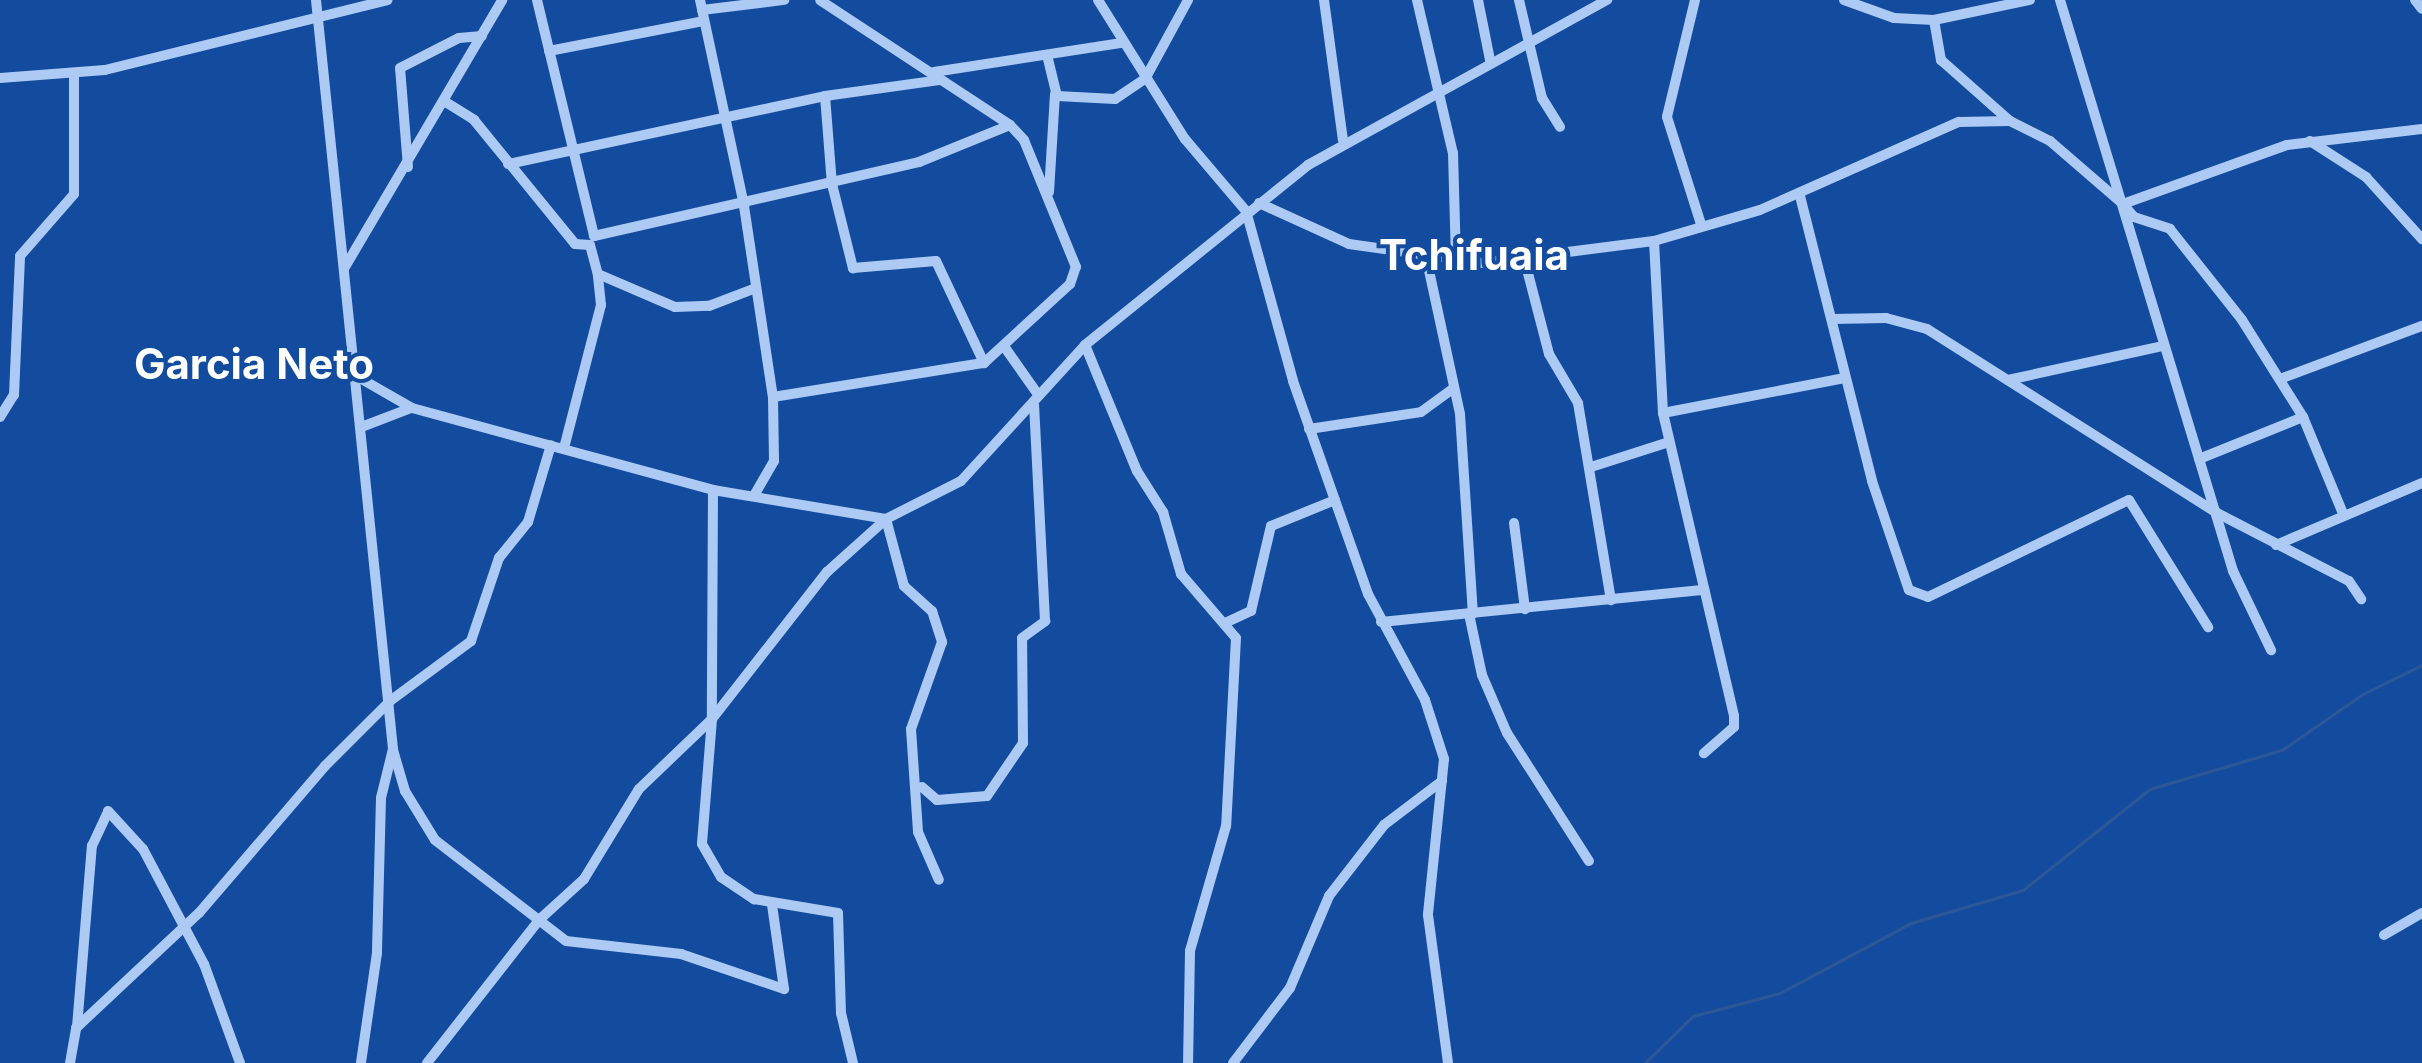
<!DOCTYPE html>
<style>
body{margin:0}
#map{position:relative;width:2422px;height:1063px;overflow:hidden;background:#134c9f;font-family:Inter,sans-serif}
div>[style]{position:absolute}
.stream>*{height:2.5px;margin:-1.25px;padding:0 1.25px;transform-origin:1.25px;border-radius:1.25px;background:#2e5795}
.minor>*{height:10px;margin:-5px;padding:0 5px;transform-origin:5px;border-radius:5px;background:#accaf4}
span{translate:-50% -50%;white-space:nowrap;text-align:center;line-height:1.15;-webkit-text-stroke:8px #134c9f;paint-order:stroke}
.district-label{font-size:42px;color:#fff;font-weight:700}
</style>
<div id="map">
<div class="stream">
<div style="left:1645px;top:1063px;width:67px;rotate:-44.4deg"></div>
<div style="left:1693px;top:1016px;width:90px;rotate:-14.8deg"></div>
<div style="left:1780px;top:993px;width:149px;rotate:-28.1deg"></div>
<div style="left:1911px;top:923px;width:117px;rotate:-16.4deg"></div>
<div style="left:2023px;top:890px;width:162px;rotate:-38.5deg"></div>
<div style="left:2150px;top:789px;width:138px;rotate:-16.5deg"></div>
<div style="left:2282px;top:750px;width:98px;rotate:-34.7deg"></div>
<div style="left:2363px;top:694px;width:66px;rotate:-26.2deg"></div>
</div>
<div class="minor">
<div style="left:316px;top:0;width:753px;rotate:84.13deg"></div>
<div style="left:393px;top:749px;width:50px;rotate:103.8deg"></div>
<div style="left:381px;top:798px;width:155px;rotate:91.5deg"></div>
<div style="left:377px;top:953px;width:111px;rotate:98.3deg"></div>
<div style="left:537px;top:0;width:243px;rotate:76.4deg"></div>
<div style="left:594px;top:236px;width:333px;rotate:-12.8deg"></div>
<div style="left:919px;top:162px;width:98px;rotate:-22.1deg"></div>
<div style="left:700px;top:0;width:211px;rotate:77.9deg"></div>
<div style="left:744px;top:206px;width:193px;rotate:81.4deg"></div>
<div style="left:773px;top:397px;width:64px;rotate:89.1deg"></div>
<div style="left:774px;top:461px;width:39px;rotate:120deg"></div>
<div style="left:1098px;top:0;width:164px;rotate:58deg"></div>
<div style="left:1185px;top:139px;width:94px;rotate:49.7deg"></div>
<div style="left:1246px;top:211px;width:176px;rotate:74.5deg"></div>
<div style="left:1293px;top:381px;width:226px;rotate:70.6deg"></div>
<div style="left:1368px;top:594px;width:120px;rotate:61.7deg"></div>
<div style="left:1425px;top:700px;width:62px;rotate:72.1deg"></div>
<div style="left:1444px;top:759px;width:157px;rotate:95.9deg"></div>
<div style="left:1428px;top:915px;width:149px;rotate:82.3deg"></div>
<div style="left:1324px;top:0;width:141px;rotate:82.3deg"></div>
<div style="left:1417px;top:0;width:157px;rotate:76.8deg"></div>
<div style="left:1453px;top:153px;width:106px;rotate:88.4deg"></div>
<div style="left:1478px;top:0;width:61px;rotate:78.7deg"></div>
<div style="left:1519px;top:0;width:101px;rotate:76.8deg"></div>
<div style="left:1542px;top:98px;width:34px;rotate:58deg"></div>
<div style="left:1695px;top:0;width:120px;rotate:103.5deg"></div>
<div style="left:1667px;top:117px;width:112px;rotate:72.4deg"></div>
<div style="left:1844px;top:0;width:53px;rotate:19.8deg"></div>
<div style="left:1894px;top:18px;width:40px;rotate:2.9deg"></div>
<div style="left:1934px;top:20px;width:98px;rotate:-11.8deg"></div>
<div style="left:2060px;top:0;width:597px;rotate:73.14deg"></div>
<div style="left:2233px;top:571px;width:88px;rotate:64.3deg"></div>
<div style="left:2415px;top:0;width:11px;rotate:52deg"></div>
<div style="left:702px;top:10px;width:83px;rotate:-7deg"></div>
<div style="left:1934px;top:20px;width:41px;rotate:80.1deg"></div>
<div style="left:1941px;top:60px;width:92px;rotate:41.5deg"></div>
<div style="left:549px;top:51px;width:157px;rotate:-11deg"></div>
<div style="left:1047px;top:55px;width:42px;rotate:76.3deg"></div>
<div style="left:1057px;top:96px;width:58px;rotate:3deg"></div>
<div style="left:1115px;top:99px;width:36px;rotate:-34deg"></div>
<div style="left:1145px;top:79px;width:90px;rotate:-61.4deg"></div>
<div style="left:934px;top:72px;width:190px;rotate:-8.8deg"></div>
<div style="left:0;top:78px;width:105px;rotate:-4.4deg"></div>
<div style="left:105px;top:70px;width:291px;rotate:-13.9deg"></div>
<div style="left:825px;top:96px;width:88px;rotate:85.5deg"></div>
<div style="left:832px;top:184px;width:87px;rotate:76deg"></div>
<div style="left:853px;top:268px;width:83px;rotate:-4.8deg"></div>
<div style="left:936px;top:261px;width:113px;rotate:64.8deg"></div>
<div style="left:444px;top:101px;width:36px;rotate:32deg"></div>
<div style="left:474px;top:120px;width:160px;rotate:50.8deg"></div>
<div style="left:575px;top:244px;width:15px;rotate:4deg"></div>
<div style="left:590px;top:245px;width:30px;rotate:75deg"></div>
<div style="left:598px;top:274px;width:84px;rotate:23.2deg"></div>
<div style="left:675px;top:307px;width:34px;rotate:-2deg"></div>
<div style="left:709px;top:306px;width:47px;rotate:-21.1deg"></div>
<div style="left:2310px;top:141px;width:67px;rotate:32.7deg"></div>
<div style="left:2366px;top:177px;width:84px;rotate:47.9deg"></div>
<div style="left:508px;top:164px;width:324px;rotate:-12.1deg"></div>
<div style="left:825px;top:96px;width:117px;rotate:-7.9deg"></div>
<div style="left:408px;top:167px;width:99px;rotate:-94.6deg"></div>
<div style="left:400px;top:68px;width:66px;rotate:-27deg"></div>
<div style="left:459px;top:38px;width:23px;rotate:-5deg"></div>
<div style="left:1049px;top:192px;width:98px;rotate:-86.5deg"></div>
<div style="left:1800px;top:196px;width:294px;rotate:75.8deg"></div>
<div style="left:1872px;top:481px;width:115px;rotate:71.3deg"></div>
<div style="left:1909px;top:590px;width:20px;rotate:20deg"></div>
<div style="left:1928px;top:597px;width:223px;rotate:-25.8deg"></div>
<div style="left:2129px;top:500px;width:150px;rotate:58.1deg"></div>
<div style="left:1259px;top:203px;width:99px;rotate:24.5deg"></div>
<div style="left:1349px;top:244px;width:134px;rotate:8.1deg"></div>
<div style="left:1482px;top:263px;width:173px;rotate:-7.3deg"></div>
<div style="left:1654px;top:241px;width:110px;rotate:-16.3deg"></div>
<div style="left:1760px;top:210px;width:218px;rotate:-23.9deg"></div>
<div style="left:1959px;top:122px;width:51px;rotate:-1.1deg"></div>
<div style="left:2010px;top:121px;width:45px;rotate:26.6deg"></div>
<div style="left:2050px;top:141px;width:96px;rotate:40.8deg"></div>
<div style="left:2123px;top:204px;width:174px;rotate:-19.8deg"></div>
<div style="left:2287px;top:145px;width:136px;rotate:-6.8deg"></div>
<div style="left:2123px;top:204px;width:17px;rotate:50deg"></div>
<div style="left:2134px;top:217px;width:38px;rotate:18deg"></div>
<div style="left:2170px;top:229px;width:116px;rotate:51.6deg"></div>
<div style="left:2242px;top:320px;width:115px;rotate:57.8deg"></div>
<div style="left:2303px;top:417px;width:102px;rotate:67.5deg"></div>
<div style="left:1654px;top:241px;width:172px;rotate:87deg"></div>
<div style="left:1663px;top:413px;width:311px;rotate:76.8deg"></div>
<div style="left:1734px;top:716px;width:11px;rotate:90deg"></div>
<div style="left:1734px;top:727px;width:40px;rotate:139deg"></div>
<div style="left:1425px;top:252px;width:166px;rotate:77.8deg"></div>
<div style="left:1460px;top:414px;width:200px;rotate:86.3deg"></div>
<div style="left:1524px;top:258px;width:99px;rotate:75.4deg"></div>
<div style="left:1549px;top:354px;width:57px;rotate:59.4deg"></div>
<div style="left:1578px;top:403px;width:200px;rotate:80.5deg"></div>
<div style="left:345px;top:267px;width:310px;rotate:-59.5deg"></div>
<div style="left:1832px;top:319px;width:54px;rotate:-1.1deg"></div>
<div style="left:1886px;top:318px;width:42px;rotate:15deg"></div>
<div style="left:1927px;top:329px;width:343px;rotate:32.4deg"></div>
<div style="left:2217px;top:513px;width:148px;rotate:27.3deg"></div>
<div style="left:2349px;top:581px;width:22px;rotate:56deg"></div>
<div style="left:1085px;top:345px;width:136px;rotate:67.6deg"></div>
<div style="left:1137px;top:471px;width:49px;rotate:57.6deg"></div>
<div style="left:1163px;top:512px;width:65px;rotate:73.8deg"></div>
<div style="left:1181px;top:574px;width:84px;rotate:49.3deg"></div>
<div style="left:1236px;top:638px;width:188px;rotate:93deg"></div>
<div style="left:1226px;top:826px;width:130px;rotate:106.1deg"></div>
<div style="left:1190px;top:951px;width:112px;rotate:91deg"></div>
<div style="left:1006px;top:349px;width:57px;rotate:54.9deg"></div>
<div style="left:358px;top:377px;width:62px;rotate:29.9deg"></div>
<div style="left:412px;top:408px;width:312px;rotate:15.2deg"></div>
<div style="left:713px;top:490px;width:175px;rotate:9.5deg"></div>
<div style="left:886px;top:519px;width:69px;rotate:75deg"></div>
<div style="left:904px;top:586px;width:38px;rotate:42deg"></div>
<div style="left:932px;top:611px;width:33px;rotate:72deg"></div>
<div style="left:942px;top:642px;width:92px;rotate:109.6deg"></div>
<div style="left:911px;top:729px;width:103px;rotate:86.1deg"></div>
<div style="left:918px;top:832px;width:52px;rotate:66.4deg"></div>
<div style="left:2280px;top:379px;width:152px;rotate:-20.5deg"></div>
<div style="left:2008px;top:380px;width:159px;rotate:-12.4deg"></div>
<div style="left:773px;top:397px;width:214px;rotate:-9.2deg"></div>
<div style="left:984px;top:363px;width:117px;rotate:-42.6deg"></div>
<div style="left:1070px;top:284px;width:18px;rotate:-71deg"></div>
<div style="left:1076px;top:267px;width:137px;rotate:-112.3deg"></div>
<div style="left:1024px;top:140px;width:21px;rotate:-133deg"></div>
<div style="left:1010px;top:125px;width:227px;rotate:-146.7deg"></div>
<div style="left:1663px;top:413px;width:185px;rotate:-10.9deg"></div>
<div style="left:0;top:417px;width:26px;rotate:-58deg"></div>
<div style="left:14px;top:395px;width:139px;rotate:-87.5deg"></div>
<div style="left:20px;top:256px;width:82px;rotate:-48.9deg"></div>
<div style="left:74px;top:194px;width:119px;rotate:-90deg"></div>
<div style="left:364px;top:426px;width:50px;rotate:-21deg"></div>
<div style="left:1309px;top:429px;width:113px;rotate:-8.6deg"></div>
<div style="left:1421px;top:412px;width:39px;rotate:-36deg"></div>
<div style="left:564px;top:448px;width:148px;rotate:-75.5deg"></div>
<div style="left:601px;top:305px;width:31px;rotate:-96deg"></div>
<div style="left:2199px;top:459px;width:112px;rotate:-22deg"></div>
<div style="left:1591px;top:467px;width:82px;rotate:-17.8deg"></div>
<div style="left:713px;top:490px;width:229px;rotate:90.3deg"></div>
<div style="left:712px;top:719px;width:125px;rotate:94.6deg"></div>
<div style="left:702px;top:844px;width:38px;rotate:60deg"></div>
<div style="left:721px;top:877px;width:40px;rotate:34deg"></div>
<div style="left:754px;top:899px;width:85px;rotate:9.5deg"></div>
<div style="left:838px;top:913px;width:100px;rotate:88.3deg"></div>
<div style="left:841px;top:1013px;width:51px;rotate:76.5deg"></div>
<div style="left:1514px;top:523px;width:87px;rotate:82.7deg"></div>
<div style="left:2276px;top:545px;width:159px;rotate:-23deg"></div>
<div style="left:1469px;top:614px;width:62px;rotate:78deg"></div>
<div style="left:1482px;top:675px;width:63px;rotate:66.7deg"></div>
<div style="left:1507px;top:733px;width:152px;rotate:57.4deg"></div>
<div style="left:1381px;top:622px;width:325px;rotate:-5.7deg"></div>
<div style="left:1225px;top:623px;width:29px;rotate:-25deg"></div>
<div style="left:1251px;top:611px;width:87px;rotate:-76.8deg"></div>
<div style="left:1271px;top:526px;width:69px;rotate:-22.1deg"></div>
<div style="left:393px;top:750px;width:43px;rotate:73.7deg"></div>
<div style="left:405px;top:791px;width:57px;rotate:58.5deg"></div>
<div style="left:435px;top:840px;width:165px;rotate:37.6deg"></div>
<div style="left:566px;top:941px;width:116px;rotate:6.4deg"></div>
<div style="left:681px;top:954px;width:109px;rotate:18.8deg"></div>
<div style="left:784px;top:989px;width:85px;rotate:-98.1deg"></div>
<div style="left:922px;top:787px;width:20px;rotate:41deg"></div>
<div style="left:937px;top:800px;width:50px;rotate:-4.6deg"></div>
<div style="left:987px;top:796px;width:64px;rotate:-55.8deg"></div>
<div style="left:1023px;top:743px;width:105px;rotate:-90.5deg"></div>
<div style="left:1022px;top:638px;width:29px;rotate:-36deg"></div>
<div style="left:1045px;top:621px;width:216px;rotate:-92.9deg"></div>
<div style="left:2384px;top:935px;width:44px;rotate:-30.1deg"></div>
<div style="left:77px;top:1027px;width:182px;rotate:-85.3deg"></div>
<div style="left:92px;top:846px;width:38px;rotate:-65deg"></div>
<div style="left:108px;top:811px;width:52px;rotate:47.4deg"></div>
<div style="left:143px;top:849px;width:130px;rotate:62.1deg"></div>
<div style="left:204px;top:964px;width:105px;rotate:70deg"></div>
<div style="left:70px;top:1063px;width:36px;rotate:-80deg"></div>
<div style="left:76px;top:1028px;width:168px;rotate:-43.1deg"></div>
<div style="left:199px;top:913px;width:194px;rotate:-49.4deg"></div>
<div style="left:325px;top:766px;width:92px;rotate:-45deg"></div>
<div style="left:390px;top:701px;width:101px;rotate:-36.5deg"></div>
<div style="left:471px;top:641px;width:88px;rotate:-71.4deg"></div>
<div style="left:499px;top:558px;width:46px;rotate:-51.1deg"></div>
<div style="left:528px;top:522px;width:80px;rotate:-73.4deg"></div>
<div style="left:427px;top:1063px;width:182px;rotate:-51.9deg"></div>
<div style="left:539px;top:920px;width:61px;rotate:-42.3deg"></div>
<div style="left:584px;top:879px;width:105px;rotate:-58.6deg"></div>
<div style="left:639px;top:789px;width:101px;rotate:-43.8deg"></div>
<div style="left:712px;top:719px;width:187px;rotate:-52deg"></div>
<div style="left:827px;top:572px;width:79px;rotate:-41.9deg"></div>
<div style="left:886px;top:519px;width:84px;rotate:-26.9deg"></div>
<div style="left:961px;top:481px;width:184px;rotate:-47.6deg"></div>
<div style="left:1085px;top:345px;width:287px;rotate:-38.9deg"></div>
<div style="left:1308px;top:165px;width:342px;rotate:-28.9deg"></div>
<div style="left:1233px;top:1063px;width:94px;rotate:-52.8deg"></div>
<div style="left:1290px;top:988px;width:100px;rotate:-67deg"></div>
<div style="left:1329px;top:896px;width:90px;rotate:-52.2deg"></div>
<div style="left:1384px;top:825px;width:73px;rotate:-37.2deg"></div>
</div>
<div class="district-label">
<span style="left:1474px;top:255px">Tchifuaia</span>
<span style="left:254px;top:364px">Garcia Neto</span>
</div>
</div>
